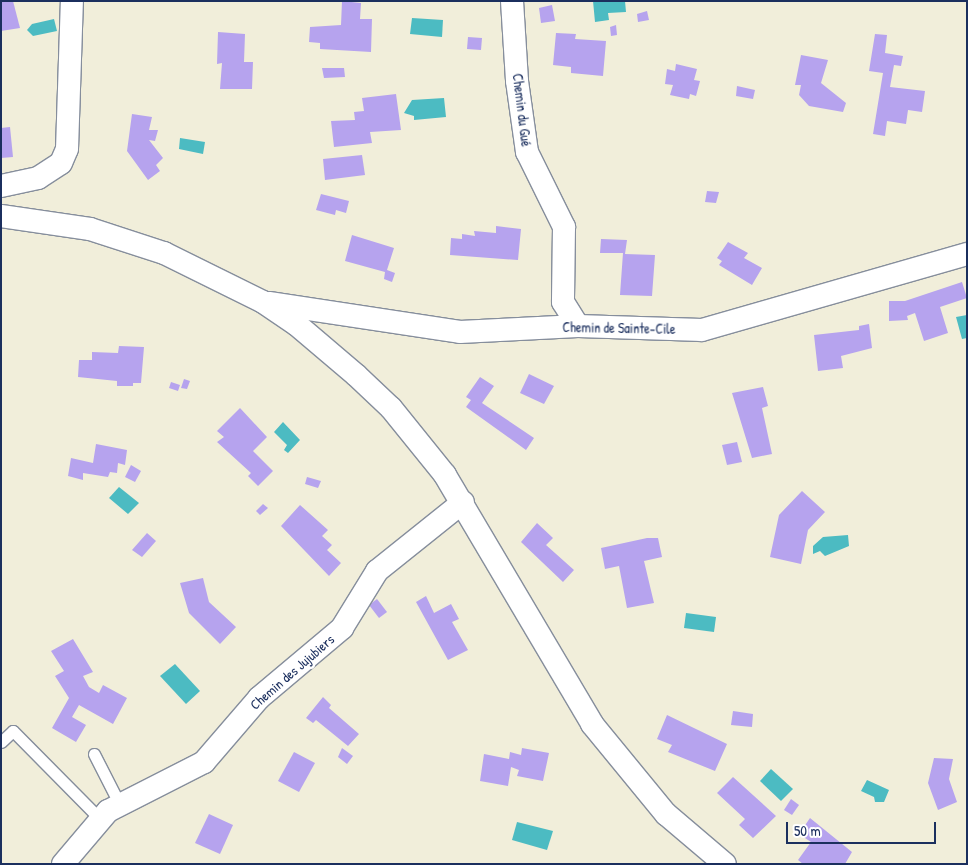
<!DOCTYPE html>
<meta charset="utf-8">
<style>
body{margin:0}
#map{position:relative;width:968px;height:865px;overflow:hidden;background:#f1eeda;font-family:"Patrick Hand",sans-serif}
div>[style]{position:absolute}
.water>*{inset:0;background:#4cbbc2}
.building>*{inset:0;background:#b6a3ee}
.roads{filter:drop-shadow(1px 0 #868e9c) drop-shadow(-1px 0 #868e9c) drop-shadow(0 1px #868e9c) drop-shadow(0 -1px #868e9c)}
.lane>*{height:11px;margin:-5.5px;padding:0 5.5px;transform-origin:5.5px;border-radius:5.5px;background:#fff}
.street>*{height:22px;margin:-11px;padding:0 11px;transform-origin:11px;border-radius:11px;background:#fff}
span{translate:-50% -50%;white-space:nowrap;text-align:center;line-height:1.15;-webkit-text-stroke:5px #fff;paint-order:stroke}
.street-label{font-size:14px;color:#1b2f5e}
.frame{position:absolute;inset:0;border:2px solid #1b2f5e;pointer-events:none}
.scale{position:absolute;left:786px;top:822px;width:150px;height:22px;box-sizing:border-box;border:2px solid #1b2f5e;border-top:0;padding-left:6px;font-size:15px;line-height:18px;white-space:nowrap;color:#1b2f5e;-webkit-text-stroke:4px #fff;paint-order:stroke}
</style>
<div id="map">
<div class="water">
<div style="clip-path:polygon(593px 1px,625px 1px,626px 12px,608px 13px,609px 20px,595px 22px)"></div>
<div style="clip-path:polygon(412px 18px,443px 20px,442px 37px,410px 34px)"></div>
<div style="clip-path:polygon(54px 19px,57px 31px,33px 36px,27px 30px,32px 24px)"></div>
<div style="clip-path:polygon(444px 98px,446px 117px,414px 120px,414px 116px,404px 113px,412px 100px)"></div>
<div style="clip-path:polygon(180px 138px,205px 142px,203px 154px,179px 149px)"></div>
<div style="clip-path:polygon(967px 315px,967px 338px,962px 339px,956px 317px)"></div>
<div style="clip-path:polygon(283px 422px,300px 440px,288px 453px,284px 450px,287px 445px,274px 432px)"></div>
<div style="clip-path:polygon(119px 487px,139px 503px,128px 514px,109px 498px)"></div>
<div style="clip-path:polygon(848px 535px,849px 546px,825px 556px,820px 551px,813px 554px,813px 546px,823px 537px)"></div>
<div style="clip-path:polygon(686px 613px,716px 617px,714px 632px,684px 628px)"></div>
<div style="clip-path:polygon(175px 664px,200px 691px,186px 704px,160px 676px)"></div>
<div style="clip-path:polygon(771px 769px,793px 789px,781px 801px,760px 781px)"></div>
<div style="clip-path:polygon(867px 780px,889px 790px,884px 802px,875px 802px,874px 797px,861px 791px)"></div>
<div style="clip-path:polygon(517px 822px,553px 831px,547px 850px,512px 840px)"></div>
</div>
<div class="building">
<div style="clip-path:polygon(1px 1px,13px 1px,20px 28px,1px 31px)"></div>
<div style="clip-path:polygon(342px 1px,361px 3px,360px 19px,372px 19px,371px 52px,320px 49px,320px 43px,309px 42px,310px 27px,341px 25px)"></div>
<div style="clip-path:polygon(552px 5px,555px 21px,541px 23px,539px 8px)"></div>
<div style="clip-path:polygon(647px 11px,649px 20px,638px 22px,637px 14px)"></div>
<div style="clip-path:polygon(616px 25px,617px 35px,611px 36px,610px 27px)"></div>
<div style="clip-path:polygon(218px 32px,245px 34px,244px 62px,253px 62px,252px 89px,220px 89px,222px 63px,217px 64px)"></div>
<div style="clip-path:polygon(556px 33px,576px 34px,575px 39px,606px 41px,603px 76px,571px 73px,571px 67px,553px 65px)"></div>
<div style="clip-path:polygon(875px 34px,887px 35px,885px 53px,903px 56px,901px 66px,894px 65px,890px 87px,925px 91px,922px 112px,908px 110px,906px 124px,887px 121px,885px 136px,873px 134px,883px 73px,869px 71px)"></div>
<div style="clip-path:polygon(468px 37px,482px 38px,481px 50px,467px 49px)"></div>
<div style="clip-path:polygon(801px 55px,828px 60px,821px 83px,846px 103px,843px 112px,809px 106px,799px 95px,801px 85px,795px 85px)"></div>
<div style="clip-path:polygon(676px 64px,697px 69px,694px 80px,700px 81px,696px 96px,690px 94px,689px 99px,670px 95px,673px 85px,665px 84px,667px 69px,675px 71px)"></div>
<div style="clip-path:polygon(322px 68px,344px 68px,345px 77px,324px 78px)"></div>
<div style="clip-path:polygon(737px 86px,755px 90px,753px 99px,736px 96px)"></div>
<div style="clip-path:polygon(396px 94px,401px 130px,370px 132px,372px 143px,334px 147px,331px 121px,355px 120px,354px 112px,364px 111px,362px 98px)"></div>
<div style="clip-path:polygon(132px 114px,152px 117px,149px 130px,158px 130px,155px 141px,149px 140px,163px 158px,156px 165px,160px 171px,148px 180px,127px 151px)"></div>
<div style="clip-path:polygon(10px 127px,13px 157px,1px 158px,1px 128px)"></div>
<div style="clip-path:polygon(362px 155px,365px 175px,325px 180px,323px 159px)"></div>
<div style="clip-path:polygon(707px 191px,719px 192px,716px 203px,705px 202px)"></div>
<div style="clip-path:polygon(321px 194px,349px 201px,346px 213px,336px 210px,335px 215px,316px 210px)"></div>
<div style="clip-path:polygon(496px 226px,521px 229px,518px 260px,450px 255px,451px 238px,462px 239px,462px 234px,475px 236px,474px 231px,496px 233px)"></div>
<div style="clip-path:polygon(352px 235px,394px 248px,387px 270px,395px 273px,392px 282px,384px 279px,385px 272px,345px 261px)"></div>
<div style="clip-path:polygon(601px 239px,627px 240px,625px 254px,655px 255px,652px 296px,620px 295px,623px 253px,600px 253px)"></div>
<div style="clip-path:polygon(728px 242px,748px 253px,744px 258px,762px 268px,752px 285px,719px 265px,722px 261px,717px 258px)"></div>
<div style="clip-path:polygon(962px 282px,967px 298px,940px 307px,948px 333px,924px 341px,915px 313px,907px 316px,908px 320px,889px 321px,889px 301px,905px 301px)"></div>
<div style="clip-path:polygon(869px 324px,872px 348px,841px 356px,843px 368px,818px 371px,814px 335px,859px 330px,859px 326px)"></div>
<div style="clip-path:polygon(119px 346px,144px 347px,141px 383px,133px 383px,133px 386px,117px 386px,117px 381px,78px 377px,79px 360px,92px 360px,92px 352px,118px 353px)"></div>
<div style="clip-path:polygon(529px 374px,554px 386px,544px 404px,520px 393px)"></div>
<div style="clip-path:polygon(480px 377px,494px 386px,482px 403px,534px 438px,526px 450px,466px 407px,471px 400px,466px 397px)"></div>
<div style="clip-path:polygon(184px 379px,190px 381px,187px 389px,181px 388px)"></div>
<div style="clip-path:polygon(171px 382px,180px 385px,178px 391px,169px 388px)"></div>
<div style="clip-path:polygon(763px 387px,768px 406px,762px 408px,772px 454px,752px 458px,732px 393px)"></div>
<div style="clip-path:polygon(240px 408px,267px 437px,253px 451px,273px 471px,258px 486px,248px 476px,251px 473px,217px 442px,224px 437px,217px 431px)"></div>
<div style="clip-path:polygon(737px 442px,742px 462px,727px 465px,722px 445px)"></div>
<div style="clip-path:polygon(96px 444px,127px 450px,125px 465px,118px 463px,117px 473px,110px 472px,108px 477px,83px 473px,83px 480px,68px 476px,71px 458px,93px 463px)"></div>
<div style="clip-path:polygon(131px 465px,141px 471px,135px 482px,125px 477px)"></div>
<div style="clip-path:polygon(307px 477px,321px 481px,318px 488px,305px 484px)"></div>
<div style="clip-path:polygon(802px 491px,825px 512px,808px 530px,801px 564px,770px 557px,779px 515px)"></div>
<div style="clip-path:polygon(263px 504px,268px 508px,260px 515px,256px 511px)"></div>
<div style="clip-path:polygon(300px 505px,328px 530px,322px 536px,332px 545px,327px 550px,341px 563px,329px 576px,281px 526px)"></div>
<div style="clip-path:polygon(537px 523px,553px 538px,546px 545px,574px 570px,563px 582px,521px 542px)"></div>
<div style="clip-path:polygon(147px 533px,156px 541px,142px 557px,132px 550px)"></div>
<div style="clip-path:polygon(647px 538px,658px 538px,662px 557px,644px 561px,654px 603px,627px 608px,619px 566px,605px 569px,601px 548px)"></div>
<div style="clip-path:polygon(203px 578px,209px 602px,236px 627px,220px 644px,189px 613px,180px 583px)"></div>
<div style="clip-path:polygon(426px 596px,434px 613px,451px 604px,459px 619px,452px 622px,468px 650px,448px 660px,416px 602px)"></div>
<div style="clip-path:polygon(377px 599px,387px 612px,379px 618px,369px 605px)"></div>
<div style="clip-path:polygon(73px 639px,93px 672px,83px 676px,89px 687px,99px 693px,103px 685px,127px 698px,113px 724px,79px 705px,72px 717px,86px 725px,76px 742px,52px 728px,69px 698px,55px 676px,64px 671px,51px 651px)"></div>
<div style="clip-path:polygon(323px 697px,331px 705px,329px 708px,359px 734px,348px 746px,316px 720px,313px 723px,306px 718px)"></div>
<div style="clip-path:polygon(733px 711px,753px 714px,752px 727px,731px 725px)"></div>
<div style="clip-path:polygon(667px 715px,727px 744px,715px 771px,668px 752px,672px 745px,657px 739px)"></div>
<div style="clip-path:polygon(342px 748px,353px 756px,347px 764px,338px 757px)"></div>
<div style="clip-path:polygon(522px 748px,549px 753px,543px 781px,517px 776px,519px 770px,511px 767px,508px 786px,480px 781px,484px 754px,509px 759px,510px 752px,521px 755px)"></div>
<div style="clip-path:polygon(294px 752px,315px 763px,299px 792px,278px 781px)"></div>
<div style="clip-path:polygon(934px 758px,953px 759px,949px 779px,957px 802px,938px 810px,928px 783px)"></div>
<div style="clip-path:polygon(733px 777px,776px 816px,753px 838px,739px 825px,745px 819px,717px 793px)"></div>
<div style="clip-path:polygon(791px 799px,799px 805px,792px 815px,784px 810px)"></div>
<div style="clip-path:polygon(209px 814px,233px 825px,220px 854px,195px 843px)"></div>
<div style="clip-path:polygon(810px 818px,852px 852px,845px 864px,803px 864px,798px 860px,811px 842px,799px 834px)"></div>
</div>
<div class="roads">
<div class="lane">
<div style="left:1px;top:742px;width:16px;rotate:-43deg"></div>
<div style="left:13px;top:731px;width:125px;rotate:45.3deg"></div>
<div style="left:94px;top:754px;width:57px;rotate:63deg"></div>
</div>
<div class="street">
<div style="left:512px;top:1px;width:80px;rotate:86.4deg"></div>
<div style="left:517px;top:81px;width:72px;rotate:82deg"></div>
<div style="left:527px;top:152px;width:84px;rotate:63.7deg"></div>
<div style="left:564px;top:227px;width:75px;rotate:90.8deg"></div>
<div style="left:563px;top:302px;width:28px;rotate:58deg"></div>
<div style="left:1px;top:186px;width:38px;rotate:-12deg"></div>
<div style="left:38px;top:178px;width:27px;rotate:-33deg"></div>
<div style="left:61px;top:163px;width:15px;rotate:-67deg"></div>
<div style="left:67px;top:149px;width:148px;rotate:-88.1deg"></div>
<div style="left:1px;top:216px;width:90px;rotate:8.3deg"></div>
<div style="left:90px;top:229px;width:78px;rotate:18deg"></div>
<div style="left:164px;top:253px;width:110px;rotate:26.3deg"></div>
<div style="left:263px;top:302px;width:40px;rotate:34deg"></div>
<div style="left:296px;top:324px;width:79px;rotate:40.4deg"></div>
<div style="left:356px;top:375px;width:48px;rotate:43.3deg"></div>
<div style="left:391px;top:408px;width:86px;rotate:51.1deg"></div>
<div style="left:445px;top:475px;width:289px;rotate:59.4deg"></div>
<div style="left:592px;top:724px;width:117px;rotate:50.6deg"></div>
<div style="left:666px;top:814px;width:77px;rotate:40.3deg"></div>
<div style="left:269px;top:303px;width:193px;rotate:8.6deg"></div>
<div style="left:460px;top:332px;width:118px;rotate:-2.9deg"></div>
<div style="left:578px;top:326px;width:124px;rotate:1.8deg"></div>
<div style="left:702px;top:330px;width:276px;rotate:-16deg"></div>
<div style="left:63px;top:864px;width:70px;rotate:-49.7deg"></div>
<div style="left:108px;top:811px;width:108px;rotate:-27deg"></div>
<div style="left:204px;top:762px;width:84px;rotate:-49.3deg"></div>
<div style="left:259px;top:698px;width:109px;rotate:-40.1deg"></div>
<div style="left:342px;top:628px;width:67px;rotate:-58.4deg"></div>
<div style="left:377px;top:571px;width:110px;rotate:-38.7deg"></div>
</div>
</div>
<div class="street-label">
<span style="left:522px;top:110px;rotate:83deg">Chemin du Gué</span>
<span style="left:619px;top:328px;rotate:1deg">Chemin de Sainte-Cile</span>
<span style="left:292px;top:672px;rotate:-41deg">Chemin des Jujubiers</span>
</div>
<div class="frame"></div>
<div class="scale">50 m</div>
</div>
